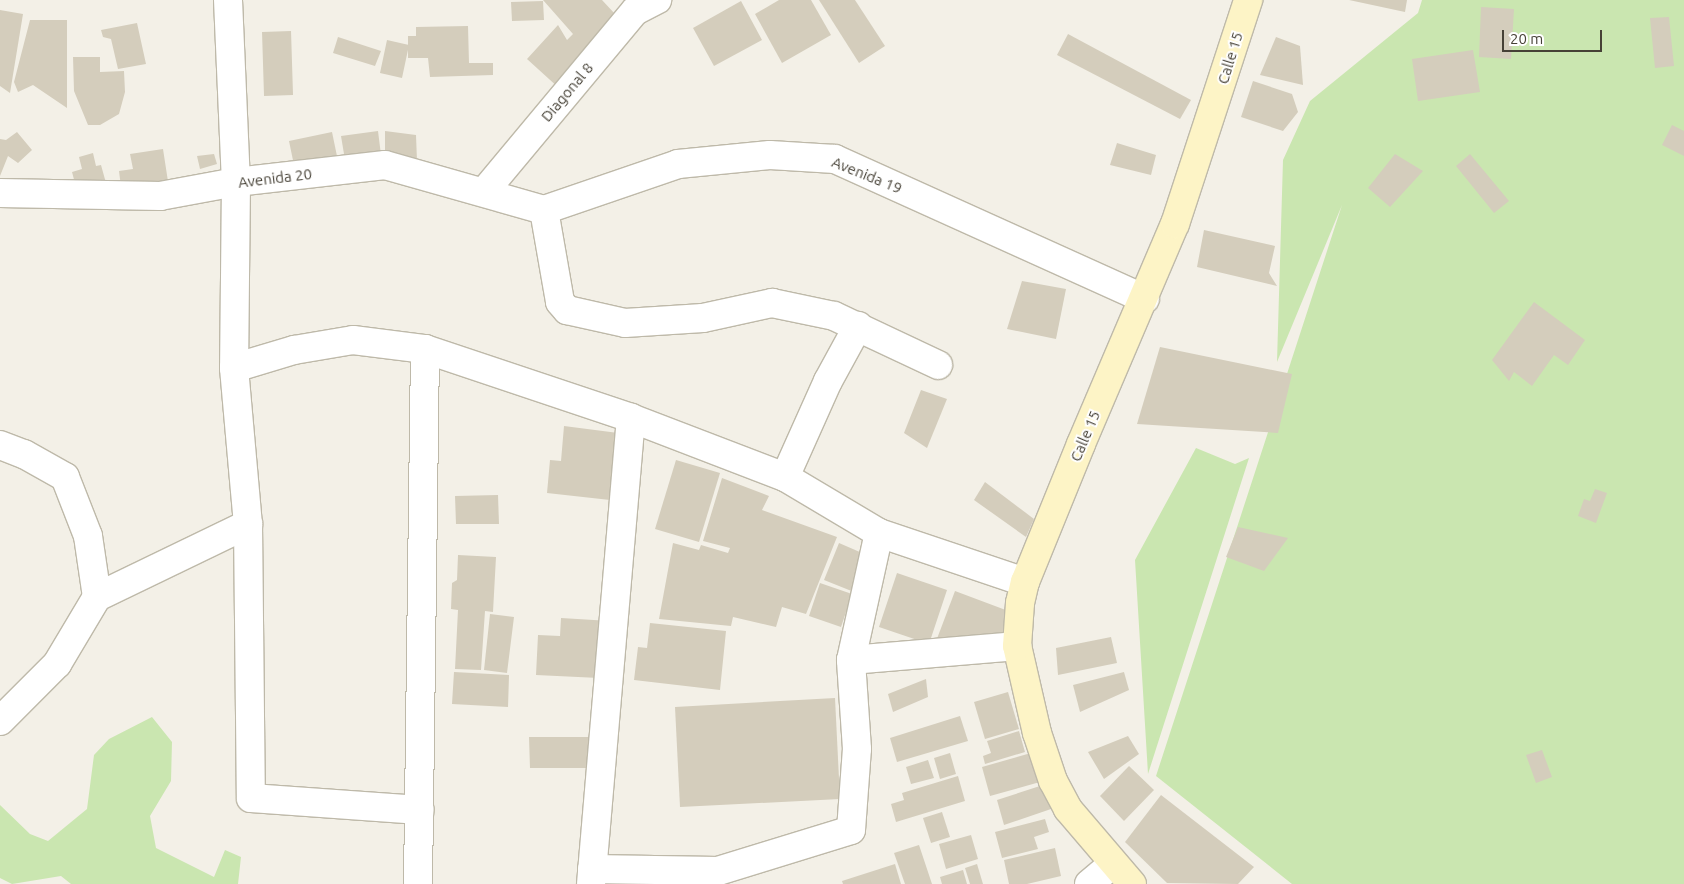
<!DOCTYPE html>
<style>
body{margin:0}
#map{position:relative;width:1684px;height:884px;overflow:hidden;background:#f3f0e7;font-family:Ubuntu,sans-serif}
div>[style]{position:absolute}
.green>*{inset:0;background:#cae6b0}
.building>*{inset:0;background:#d4cdbc}
.roads{filter:drop-shadow(1px 0 #beb9a9) drop-shadow(-1px 0 #beb9a9) drop-shadow(0 1px #beb9a9) drop-shadow(0 -1px #beb9a9)}
.minor>*{height:28px;margin:-14px;padding:0 14px;transform-origin:14px;border-radius:14px;background:#fff}
.secondary>*{height:28px;margin:-14px;padding:0 14px;transform-origin:14px;border-radius:14px;background:#fdf4c6}
span{translate:-50% -50%;white-space:nowrap;text-align:center;line-height:1.15;-webkit-text-stroke:4px #fff;paint-order:stroke}
.street-label{font-size:15px;color:#464136}
.scale{position:absolute;left:1502px;top:30px;width:100px;height:22px;box-sizing:border-box;border:2px solid #464136;border-top:0;padding-left:6px;font-size:15px;line-height:18px;white-space:nowrap;color:#464136;-webkit-text-stroke:4px #fff;paint-order:stroke}
</style>
<div id="map">
<div class="green">
<div style="clip-path:polygon(1422px 0,1684px 0,1684px 884px,1292px 884px,1156px 776px,1342px 205px,1277px 362px,1283px 160px,1310px 101px,1418px 13px)"></div>
<div style="clip-path:polygon(1196px 448px,1235px 464px,1249px 458px,1148px 774px,1135px 560px)"></div>
<div style="clip-path:polygon(152px 717px,172px 742px,171px 781px,150px 816px,156px 848px,214px 877px,225px 850px,241px 857px,238px 884px,71px 884px,61px 876px,12px 884px,0 878px,0 805px,30px 834px,48px 841px,87px 809px,94px 755px,109px 739px)"></div>
</div>
<div class="building">
<div style="clip-path:polygon(543px 0,602px 0,628px 28px,560px 89px,527px 59px,558px 25px,567px 40px,573px 34px)"></div>
<div style="clip-path:polygon(779px 0,811px 0,831px 35px,782px 63px,755px 14px)"></div>
<div style="clip-path:polygon(819px 0,855px 0,885px 46px,859px 63px)"></div>
<div style="clip-path:polygon(1349px 0,1407px 0,1405px 12px)"></div>
<div style="clip-path:polygon(543px 1px,544px 20px,512px 21px,511px 2px)"></div>
<div style="clip-path:polygon(741px 1px,762px 40px,714px 66px,693px 28px)"></div>
<div style="clip-path:polygon(1481px 7px,1514px 9px,1511px 59px,1479px 57px)"></div>
<div style="clip-path:polygon(0 10px,23px 14px,10px 93px,0 86px)"></div>
<div style="clip-path:polygon(1669px 17px,1674px 66px,1655px 68px,1650px 18px)"></div>
<div style="clip-path:polygon(30px 20px,67px 20px,67px 108px,33px 85px,18px 92px,14px 82px)"></div>
<div style="clip-path:polygon(137px 23px,146px 64px,118px 69px,111px 39px,103px 37px,101px 30px)"></div>
<div style="clip-path:polygon(468px 26px,469px 63px,493px 63px,493px 75px,430px 77px,428px 58px,408px 58px,408px 36px,416px 36px,416px 27px)"></div>
<div style="clip-path:polygon(291px 31px,293px 95px,264px 96px,262px 32px)"></div>
<div style="clip-path:polygon(1068px 34px,1191px 100px,1180px 119px,1057px 55px)"></div>
<div style="clip-path:polygon(338px 37px,381px 51px,375px 66px,333px 53px)"></div>
<div style="clip-path:polygon(1276px 37px,1300px 46px,1303px 85px,1260px 75px)"></div>
<div style="clip-path:polygon(387px 40px,409px 45px,402px 78px,380px 73px)"></div>
<div style="clip-path:polygon(1473px 50px,1480px 92px,1418px 101px,1412px 59px)"></div>
<div style="clip-path:polygon(73px 57px,100px 57px,100px 72px,124px 71px,125px 92px,119px 114px,100px 125px,88px 125px,74px 91px)"></div>
<div style="clip-path:polygon(1253px 81px,1292px 94px,1298px 112px,1283px 131px,1241px 117px)"></div>
<div style="clip-path:polygon(1672px 125px,1684px 131px,1684px 156px,1662px 145px)"></div>
<div style="clip-path:polygon(378px 131px,381px 155px,345px 160px,341px 136px)"></div>
<div style="clip-path:polygon(385px 131px,416px 135px,417px 161px,392px 160px,385px 151px)"></div>
<div style="clip-path:polygon(17px 132px,32px 150px,18px 163px,8px 156px,0 176px,0 139px,6px 140px)"></div>
<div style="clip-path:polygon(332px 132px,338px 161px,295px 170px,289px 141px)"></div>
<div style="clip-path:polygon(1117px 143px,1156px 155px,1151px 175px,1110px 165px)"></div>
<div style="clip-path:polygon(163px 149px,169px 188px,121px 187px,119px 171px,133px 169px,130px 154px)"></div>
<div style="clip-path:polygon(93px 153px,96px 166px,101px 165px,106px 183px,76px 187px,72px 172px,82px 169px,79px 157px)"></div>
<div style="clip-path:polygon(214px 154px,217px 164px,200px 169px,197px 156px)"></div>
<div style="clip-path:polygon(1395px 154px,1423px 171px,1390px 207px,1368px 188px)"></div>
<div style="clip-path:polygon(1470px 154px,1509px 201px,1494px 213px,1456px 166px)"></div>
<div style="clip-path:polygon(1204px 230px,1275px 246px,1269px 273px,1277px 286px,1197px 267px)"></div>
<div style="clip-path:polygon(1022px 281px,1066px 289px,1056px 339px,1007px 329px)"></div>
<div style="clip-path:polygon(1534px 302px,1585px 340px,1568px 365px,1554px 355px,1532px 386px,1514px 372px,1509px 381px,1492px 360px)"></div>
<div style="clip-path:polygon(1160px 347px,1292px 374px,1278px 433px,1137px 424px)"></div>
<div style="clip-path:polygon(921px 390px,947px 399px,927px 448px,904px 433px)"></div>
<div style="clip-path:polygon(564px 426px,626px 434px,619px 501px,547px 493px,550px 460px,561px 461px)"></div>
<div style="clip-path:polygon(676px 460px,720px 473px,699px 542px,655px 529px)"></div>
<div style="clip-path:polygon(722px 478px,769px 496px,762px 510px,837px 537px,806px 614px,782px 607px,776px 627px,733px 617px,731px 626px,659px 619px,673px 543px,699px 550px,701px 545px,728px 553px,730px 548px,703px 541px)"></div>
<div style="clip-path:polygon(985px 482px,1034px 519px,1026px 537px,974px 500px)"></div>
<div style="clip-path:polygon(1595px 489px,1607px 493px,1596px 523px,1578px 516px,1584px 499px,1590px 501px)"></div>
<div style="clip-path:polygon(498px 495px,499px 524px,456px 524px,455px 496px)"></div>
<div style="clip-path:polygon(1238px 527px,1288px 538px,1264px 571px,1226px 557px)"></div>
<div style="clip-path:polygon(839px 543px,869px 556px,854px 592px,824px 580px)"></div>
<div style="clip-path:polygon(458px 555px,496px 557px,493px 612px,485px 611px,481px 670px,455px 669px,458px 610px,451px 609px,452px 583px,457px 580px)"></div>
<div style="clip-path:polygon(897px 573px,947px 590px,929px 644px,879px 627px)"></div>
<div style="clip-path:polygon(820px 583px,852px 594px,841px 627px,809px 616px)"></div>
<div style="clip-path:polygon(955px 591px,1011px 612px,1001px 638px,935px 644px)"></div>
<div style="clip-path:polygon(490px 614px,514px 617px,507px 673px,484px 670px)"></div>
<div style="clip-path:polygon(561px 618px,610px 621px,599px 678px,536px 675px,538px 635px,560px 636px)"></div>
<div style="clip-path:polygon(650px 623px,726px 631px,720px 690px,634px 680px,638px 647px,647px 648px)"></div>
<div style="clip-path:polygon(1111px 637px,1117px 663px,1058px 675px,1056px 648px)"></div>
<div style="clip-path:polygon(454px 672px,509px 675px,508px 707px,452px 704px)"></div>
<div style="clip-path:polygon(1124px 672px,1129px 690px,1080px 712px,1073px 685px)"></div>
<div style="clip-path:polygon(926px 679px,928px 697px,893px 712px,888px 694px)"></div>
<div style="clip-path:polygon(1008px 692px,1019px 729px,985px 739px,974px 702px)"></div>
<div style="clip-path:polygon(835px 698px,840px 799px,680px 807px,675px 707px)"></div>
<div style="clip-path:polygon(960px 716px,968px 741px,897px 762px,890px 738px)"></div>
<div style="clip-path:polygon(1019px 731px,1025px 752px,985px 764px,983px 756px,991px 753px,987px 741px)"></div>
<div style="clip-path:polygon(1128px 736px,1139px 754px,1104px 779px,1088px 752px)"></div>
<div style="clip-path:polygon(529px 737px,595px 737px,595px 768px,530px 768px)"></div>
<div style="clip-path:polygon(1542px 750px,1552px 777px,1536px 783px,1526px 755px)"></div>
<div style="clip-path:polygon(950px 753px,956px 774px,940px 779px,934px 758px)"></div>
<div style="clip-path:polygon(1031px 753px,1040px 782px,990px 796px,982px 767px)"></div>
<div style="clip-path:polygon(928px 760px,934px 778px,911px 784px,906px 767px)"></div>
<div style="clip-path:polygon(1129px 766px,1154px 790px,1124px 821px,1100px 796px)"></div>
<div style="clip-path:polygon(958px 776px,965px 801px,896px 822px,891px 804px,904px 800px,902px 793px)"></div>
<div style="clip-path:polygon(1043px 785px,1051px 809px,1004px 825px,997px 800px)"></div>
<div style="clip-path:polygon(1161px 795px,1254px 867px,1238px 884px,1167px 883px,1125px 842px)"></div>
<div style="clip-path:polygon(942px 812px,950px 837px,931px 843px,923px 818px)"></div>
<div style="clip-path:polygon(1045px 819px,1049px 832px,1034px 837px,1038px 849px,1002px 858px,995px 832px)"></div>
<div style="clip-path:polygon(971px 835px,978px 859px,946px 869px,939px 844px)"></div>
<div style="clip-path:polygon(919px 845px,932px 884px,905px 884px,894px 853px)"></div>
<div style="clip-path:polygon(1055px 848px,1061px 876px,1027px 884px,1009px 884px,1004px 860px)"></div>
<div style="clip-path:polygon(895px 864px,901px 884px,843px 884px,842px 881px)"></div>
<div style="clip-path:polygon(977px 864px,983px 884px,970px 884px,965px 868px)"></div>
<div style="clip-path:polygon(963px 870px,967px 884px,942px 884px,940px 877px)"></div>
</div>
<div class="roads">
<div class="minor">
<div style="left:228px;top:0;width:182px;rotate:87.5deg"></div>
<div style="left:236px;top:182px;width:186px;rotate:90.6deg"></div>
<div style="left:234px;top:368px;width:157px;rotate:84.9deg"></div>
<div style="left:248px;top:524px;width:274px;rotate:89.4deg"></div>
<div style="left:251px;top:798px;width:169px;rotate:4.1deg"></div>
<div style="left:484px;top:192px;width:236px;rotate:-50.2deg"></div>
<div style="left:635px;top:11px;width:25px;rotate:-27deg"></div>
<div style="left:0;top:193px;width:160px;rotate:1.1deg"></div>
<div style="left:160px;top:196px;width:77px;rotate:-10.4deg"></div>
<div style="left:236px;top:182px;width:150px;rotate:-6.5deg"></div>
<div style="left:385px;top:165px;width:165px;rotate:15.8deg"></div>
<div style="left:544px;top:210px;width:142px;rotate:-18.9deg"></div>
<div style="left:678px;top:164px;width:92px;rotate:-5.6deg"></div>
<div style="left:770px;top:155px;width:65px;rotate:3.5deg"></div>
<div style="left:835px;top:159px;width:340px;rotate:24.3deg"></div>
<div style="left:544px;top:210px;width:93px;rotate:80.1deg"></div>
<div style="left:560px;top:302px;width:11px;rotate:49deg"></div>
<div style="left:567px;top:310px;width:59px;rotate:12.6deg"></div>
<div style="left:625px;top:323px;width:78px;rotate:-3.7deg"></div>
<div style="left:703px;top:318px;width:71px;rotate:-12.3deg"></div>
<div style="left:772px;top:303px;width:63px;rotate:11.8deg"></div>
<div style="left:834px;top:316px;width:115px;rotate:25.2deg"></div>
<div style="left:234px;top:368px;width:63px;rotate:-16.7deg"></div>
<div style="left:294px;top:350px;width:60px;rotate:-9.6deg"></div>
<div style="left:353px;top:340px;width:73px;rotate:7.1deg"></div>
<div style="left:425px;top:349px;width:217px;rotate:18.5deg"></div>
<div style="left:631px;top:418px;width:165px;rotate:21deg"></div>
<div style="left:785px;top:477px;width:109px;rotate:30.8deg"></div>
<div style="left:879px;top:533px;width:154px;rotate:18.6deg"></div>
<div style="left:0;top:445px;width:26px;rotate:21deg"></div>
<div style="left:24px;top:454px;width:47px;rotate:29.3deg"></div>
<div style="left:65px;top:477px;width:63px;rotate:68.7deg"></div>
<div style="left:88px;top:536px;width:62px;rotate:81.6deg"></div>
<div style="left:785px;top:477px;width:105px;rotate:-65.9deg"></div>
<div style="left:828px;top:381px;width:63px;rotate:-61.4deg"></div>
<div style="left:851px;top:660px;width:167px;rotate:-4.8deg"></div>
<div style="left:0;top:721px;width:81px;rotate:-45deg"></div>
<div style="left:57px;top:664px;width:78px;rotate:-59.2deg"></div>
<div style="left:97px;top:597px;width:168px;rotate:-25.8deg"></div>
<div style="left:592px;top:869px;width:126px;rotate:0.9deg"></div>
<div style="left:718px;top:871px;width:139px;rotate:-17.1deg"></div>
<div style="left:851px;top:830px;width:81px;rotate:-85.8deg"></div>
<div style="left:857px;top:749px;width:89px;rotate:-93.9deg"></div>
<div style="left:851px;top:660px;width:130px;rotate:-77.6deg"></div>
<div style="left:418px;top:884px;width:535px;rotate:-89.25deg"></div>
<div style="left:591px;top:884px;width:468px;rotate:-85.1deg"></div>
<div style="left:1089px;top:884px;width:31px;rotate:-40deg"></div>
</div>
<div class="secondary">
<div style="left:1132px;top:884px;width:99px;rotate:-130.5deg"></div>
<div style="left:1068px;top:809px;width:32px;rotate:-118deg"></div>
<div style="left:1053px;top:781px;width:51px;rotate:-108.4deg"></div>
<div style="left:1037px;top:733px;width:89px;rotate:-102.9deg"></div>
<div style="left:1017px;top:646px;width:43px;rotate:-86deg"></div>
<div style="left:1020px;top:603px;width:22px;rotate:-77deg"></div>
<div style="left:1025px;top:582px;width:149px;rotate:-67.9deg"></div>
<div style="left:1081px;top:444px;width:239px;rotate:-66.9deg"></div>
<div style="left:1175px;top:224px;width:236px;rotate:-71.9deg"></div>
</div>
</div>
<div class="street-label">
<span style="left:1230px;top:58px;rotate:-73deg">Calle 15</span>
<span style="left:567px;top:92px;rotate:-50deg">Diagonal 8</span>
<span style="left:867px;top:175px;rotate:22deg">Avenida 19</span>
<span style="left:275px;top:178px;rotate:-7deg">Avenida 20</span>
<span style="left:1085px;top:436px;rotate:-67deg">Calle 15</span>
</div>
<div class="scale">20 m</div>
</div>
